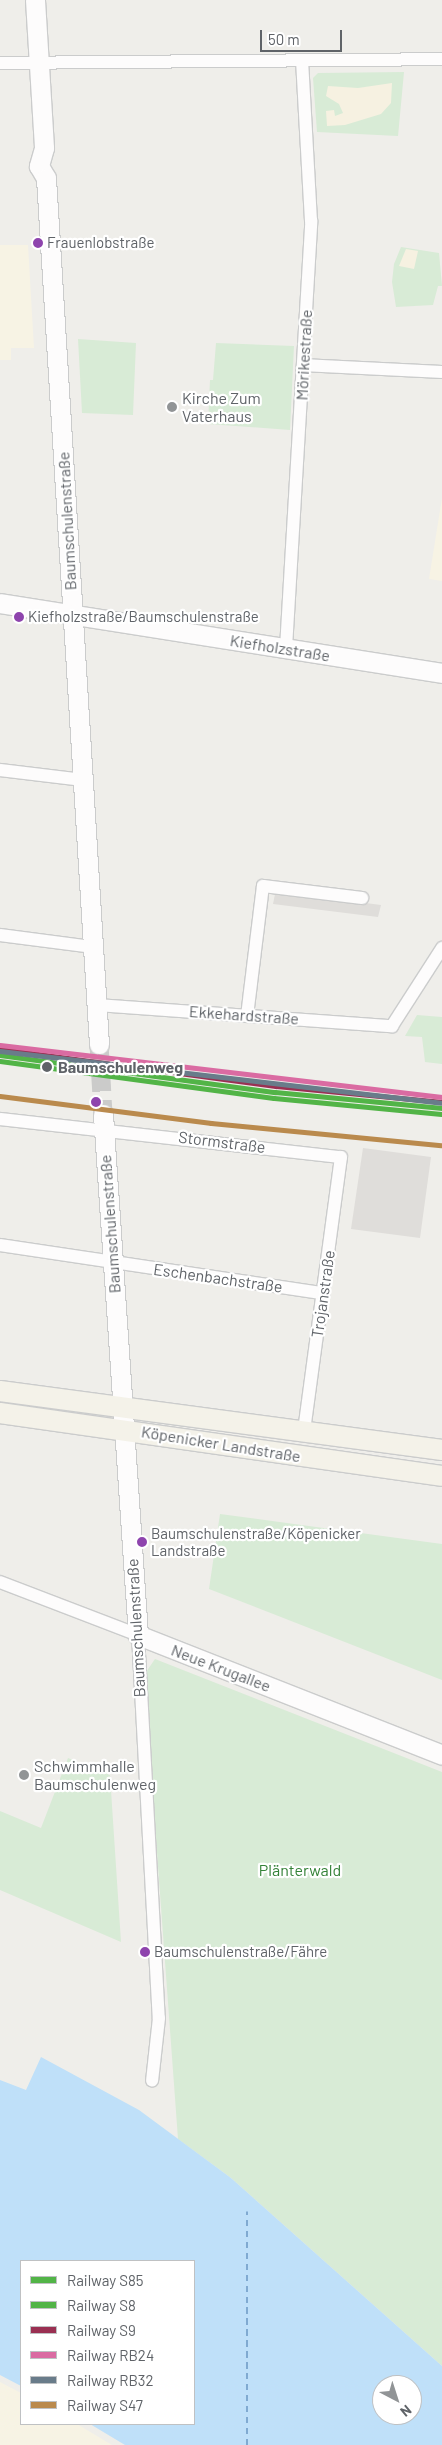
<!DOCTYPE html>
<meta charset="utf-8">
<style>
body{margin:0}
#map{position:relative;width:442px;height:2445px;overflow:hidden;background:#efeeea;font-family:Barlow,sans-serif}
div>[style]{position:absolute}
.commercial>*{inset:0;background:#f7f3e4}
.industrial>*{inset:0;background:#dfddda}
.green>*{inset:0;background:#d8ebd6}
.sand>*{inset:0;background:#f6f1e1}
.water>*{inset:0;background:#bfe0f9}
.ferry>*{height:1px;margin-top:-0.5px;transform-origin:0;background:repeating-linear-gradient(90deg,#4174aa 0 6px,transparent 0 11px)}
.secondary-tunnel>*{height:19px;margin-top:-9.5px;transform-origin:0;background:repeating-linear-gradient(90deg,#cbcbca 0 19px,transparent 0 28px)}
.roads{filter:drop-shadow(1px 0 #cbcccc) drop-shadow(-1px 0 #cbcccc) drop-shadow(0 1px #cbcccc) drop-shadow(0 -1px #cbcccc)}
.street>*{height:12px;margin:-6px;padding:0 6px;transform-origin:6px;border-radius:6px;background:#fdfcfc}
.secondary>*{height:19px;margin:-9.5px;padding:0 9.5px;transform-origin:9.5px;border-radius:9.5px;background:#fdfcfc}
.primary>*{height:20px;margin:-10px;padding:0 10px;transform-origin:10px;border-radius:10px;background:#f4f2e9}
.rail-1>*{height:5px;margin:-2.5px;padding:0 2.5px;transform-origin:2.5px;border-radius:2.5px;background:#52b447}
.rail-2>*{height:5px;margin:-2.5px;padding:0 2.5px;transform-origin:2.5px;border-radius:2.5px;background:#52b447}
.rail-3>*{height:5px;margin:-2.5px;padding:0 2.5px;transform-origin:2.5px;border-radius:2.5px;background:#9a3052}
.rail-4>*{height:5px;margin:-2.5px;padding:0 2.5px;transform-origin:2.5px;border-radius:2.5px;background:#da6ba2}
.rail-5>*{height:5px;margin:-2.5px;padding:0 2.5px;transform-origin:2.5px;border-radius:2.5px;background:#697c8a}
.rail-6>*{height:5px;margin:-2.5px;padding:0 2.5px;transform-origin:2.5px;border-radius:2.5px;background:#ba8a4d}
.dots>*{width:14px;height:14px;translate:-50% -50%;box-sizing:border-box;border:2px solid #fff;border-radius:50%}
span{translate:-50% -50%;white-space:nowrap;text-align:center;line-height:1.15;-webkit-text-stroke:4.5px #fff;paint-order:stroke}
.bus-label{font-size:15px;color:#5f6368}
.left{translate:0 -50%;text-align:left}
.street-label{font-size:16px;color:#5f6368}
.poi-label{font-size:16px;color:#5f6368}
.stop-label{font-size:16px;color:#5f6368;font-weight:700}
.park-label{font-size:16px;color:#348238}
.legend{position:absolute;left:20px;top:2260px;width:175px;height:165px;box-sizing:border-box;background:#fff;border:1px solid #bfc1c3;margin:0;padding:6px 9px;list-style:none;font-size:15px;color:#5f6368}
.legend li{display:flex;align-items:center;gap:10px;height:25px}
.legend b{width:25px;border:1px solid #bfc1c3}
.north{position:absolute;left:372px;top:2375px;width:50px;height:50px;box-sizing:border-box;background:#fff;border:1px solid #bfc1c3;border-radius:50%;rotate:140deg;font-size:14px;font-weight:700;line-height:20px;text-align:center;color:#5f6368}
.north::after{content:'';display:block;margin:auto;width:18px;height:22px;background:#919496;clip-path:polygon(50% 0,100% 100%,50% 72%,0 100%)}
.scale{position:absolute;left:260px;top:30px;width:82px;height:22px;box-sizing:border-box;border:2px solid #5f6368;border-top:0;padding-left:6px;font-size:15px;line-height:18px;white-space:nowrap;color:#5f6368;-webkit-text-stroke:4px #fff;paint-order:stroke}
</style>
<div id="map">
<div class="commercial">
<div style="clip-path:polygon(0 245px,28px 245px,34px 348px,11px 348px,11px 360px,0 360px)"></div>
<div style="clip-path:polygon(442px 498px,442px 581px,429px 579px)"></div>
<div style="clip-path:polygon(0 2382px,21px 2393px,21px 2424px,77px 2424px,112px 2445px,0 2445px)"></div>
</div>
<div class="industrial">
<div style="clip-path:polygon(281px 892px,381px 905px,378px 917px,273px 904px,275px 894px)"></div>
<div style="clip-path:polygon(363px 1148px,431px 1157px,420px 1238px,351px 1229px)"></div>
</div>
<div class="green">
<div style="clip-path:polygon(404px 72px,398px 136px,317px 132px,313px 78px,318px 73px)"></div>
<div style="clip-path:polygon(401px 247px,439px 253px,442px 286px,438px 286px,433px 305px,396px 307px,392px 282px,394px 264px)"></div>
<div style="clip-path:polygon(78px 339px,136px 343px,133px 415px,82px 413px)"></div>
<div style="clip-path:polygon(216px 343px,294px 346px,290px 430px,208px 424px,210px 380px,213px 380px)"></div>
<div style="clip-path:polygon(417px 1015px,442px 1017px,442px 1064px,425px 1062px,422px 1037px,405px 1036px)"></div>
<div style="clip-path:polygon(220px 1514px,442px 1544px,442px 1680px,209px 1589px)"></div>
<div style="clip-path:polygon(155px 1659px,442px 1772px,442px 2366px,231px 2178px,178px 2139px,144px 1675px)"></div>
<div style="clip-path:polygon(68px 1758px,110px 1775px,121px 1942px,0 1890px,0 1811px,41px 1828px)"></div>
</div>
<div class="sand">
<div style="clip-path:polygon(392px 83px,391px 103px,381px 114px,345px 125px,327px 126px,326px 111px,334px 110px,335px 116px,343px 113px,339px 104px,326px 96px,328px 86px,358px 88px)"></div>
<div style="clip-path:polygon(406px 249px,418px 251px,414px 269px,399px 266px)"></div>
</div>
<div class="water">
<div style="clip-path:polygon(evenodd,41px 2057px,139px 2110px,231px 2178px,442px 2366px,442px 2445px,125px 2445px,90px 2424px,194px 2424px,194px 2261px,21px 2261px,21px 2386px,0 2375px,0 2080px,26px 2090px,41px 2057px,382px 2385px,412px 2385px,412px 2415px,382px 2415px,382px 2385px)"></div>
</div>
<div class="ferry">
<div style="left:247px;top:2445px;width:234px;rotate:-90deg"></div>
</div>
<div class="secondary-tunnel">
<div style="left:99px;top:1044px;width:70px;rotate:86.7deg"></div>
</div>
<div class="roads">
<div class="street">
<div style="left:0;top:63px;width:442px;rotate:-0.5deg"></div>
<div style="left:303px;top:365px;width:139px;rotate:2.9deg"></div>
<div style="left:286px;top:648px;width:428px;rotate:-86.6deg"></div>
<div style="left:311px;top:221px;width:160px;rotate:-93.2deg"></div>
<div style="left:0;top:770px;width:84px;rotate:6.9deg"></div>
<div style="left:0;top:935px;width:94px;rotate:7.4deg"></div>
<div style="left:96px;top:1005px;width:297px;rotate:4.1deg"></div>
<div style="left:392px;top:1026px;width:93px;rotate:-57.3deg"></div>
<div style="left:247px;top:1016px;width:131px;rotate:-83deg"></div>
<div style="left:263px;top:886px;width:100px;rotate:6.9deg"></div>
<div style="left:0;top:1119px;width:343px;rotate:6.4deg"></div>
<div style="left:341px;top:1157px;width:277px;rotate:97.7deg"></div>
<div style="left:0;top:1245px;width:327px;rotate:8.5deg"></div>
<div style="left:0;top:1582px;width:148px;rotate:21deg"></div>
<div style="left:138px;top:1635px;width:384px;rotate:86.9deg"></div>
<div style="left:159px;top:2018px;width:63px;rotate:96.3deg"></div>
</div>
<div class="secondary">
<div style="left:35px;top:0;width:148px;rotate:86.5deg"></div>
<div style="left:44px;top:148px;width:19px;rotate:106deg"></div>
<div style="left:39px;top:166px;width:14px;rotate:60deg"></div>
<div style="left:46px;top:178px;width:868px;rotate:86.5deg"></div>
<div style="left:0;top:603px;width:448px;rotate:9deg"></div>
<div style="left:103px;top:1114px;width:522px;rotate:86.16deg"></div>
<div style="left:138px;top:1635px;width:327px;rotate:21.5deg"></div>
</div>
<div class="primary">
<div style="left:0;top:1391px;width:446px;rotate:7.6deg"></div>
<div style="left:0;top:1413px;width:446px;rotate:8.1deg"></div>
</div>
</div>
<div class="rail-1">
<div style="left:0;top:1055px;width:277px;rotate:7.7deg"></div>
<div style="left:275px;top:1092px;width:168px;rotate:5.5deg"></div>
</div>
<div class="rail-2">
<div style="left:0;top:1061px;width:276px;rotate:7.7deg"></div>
<div style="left:274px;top:1098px;width:168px;rotate:5.5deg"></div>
</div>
<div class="rail-3">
<div style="left:1px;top:1049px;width:277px;rotate:7.7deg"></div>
<div style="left:276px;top:1086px;width:167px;rotate:5.5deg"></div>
</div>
<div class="rail-4">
<div style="left:0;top:1045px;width:445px;rotate:6.7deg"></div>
</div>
<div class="rail-5">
<div style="left:0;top:1051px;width:444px;rotate:6.7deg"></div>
</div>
<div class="rail-6">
<div style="left:0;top:1096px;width:213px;rotate:7.3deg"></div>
<div style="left:211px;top:1123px;width:231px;rotate:5.5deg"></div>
</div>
<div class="dots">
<div style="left:38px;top:243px;background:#8e44ad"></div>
<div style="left:172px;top:407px;background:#919496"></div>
<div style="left:19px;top:617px;background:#8e44ad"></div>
<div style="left:47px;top:1067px;background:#5f6368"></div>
<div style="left:96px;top:1102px;background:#8e44ad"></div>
<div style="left:142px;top:1542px;background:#8e44ad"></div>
<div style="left:24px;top:1775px;background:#919496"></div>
<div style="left:145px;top:1952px;background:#8e44ad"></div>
</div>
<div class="bus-label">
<span class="left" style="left:47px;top:243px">Frauenlobstraße</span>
<span class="left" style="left:28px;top:617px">Kiefholzstraße/Baumschulenstraße</span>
<span class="left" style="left:151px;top:1542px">Baumschulenstraße/Köpenicker<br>Landstraße</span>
<span class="left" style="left:154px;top:1952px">Baumschulenstraße/Fähre</span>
</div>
<div class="street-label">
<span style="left:304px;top:355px;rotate:-87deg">Mörikestraße</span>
<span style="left:67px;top:521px;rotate:-93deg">Baumschulenstraße</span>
<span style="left:280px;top:648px;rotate:9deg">Kiefholzstraße</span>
<span style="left:244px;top:1015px;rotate:4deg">Ekkehardstraße</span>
<span style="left:222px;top:1142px;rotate:7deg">Stormstraße</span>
<span style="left:110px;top:1224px;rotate:-94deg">Baumschulenstraße</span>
<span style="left:218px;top:1278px;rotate:8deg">Eschenbachstraße</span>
<span style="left:323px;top:1294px;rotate:-82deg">Trojanstraße</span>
<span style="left:221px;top:1444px;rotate:9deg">Köpenicker Landstraße</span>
<span style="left:136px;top:1628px;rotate:-93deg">Baumschulenstraße</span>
<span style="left:221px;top:1668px;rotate:21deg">Neue Krugallee</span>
</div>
<div class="poi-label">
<span class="left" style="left:182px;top:407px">Kirche Zum<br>Vaterhaus</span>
<span class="left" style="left:34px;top:1775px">Schwimmhalle<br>Baumschulenweg</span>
</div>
<div class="stop-label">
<span class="left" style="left:58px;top:1067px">Baumschulenweg</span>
</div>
<div class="park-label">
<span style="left:300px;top:1870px">Plänterwald</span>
</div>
<ul class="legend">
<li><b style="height:6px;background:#52b447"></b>Railway S85</li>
<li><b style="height:6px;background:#52b447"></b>Railway S8</li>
<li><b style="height:6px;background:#9a3052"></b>Railway S9</li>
<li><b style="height:6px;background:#da6ba2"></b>Railway RB24</li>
<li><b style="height:6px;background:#697c8a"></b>Railway RB32</li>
<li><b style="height:6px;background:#ba8a4d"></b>Railway S47</li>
</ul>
<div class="north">N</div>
<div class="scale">50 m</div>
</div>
